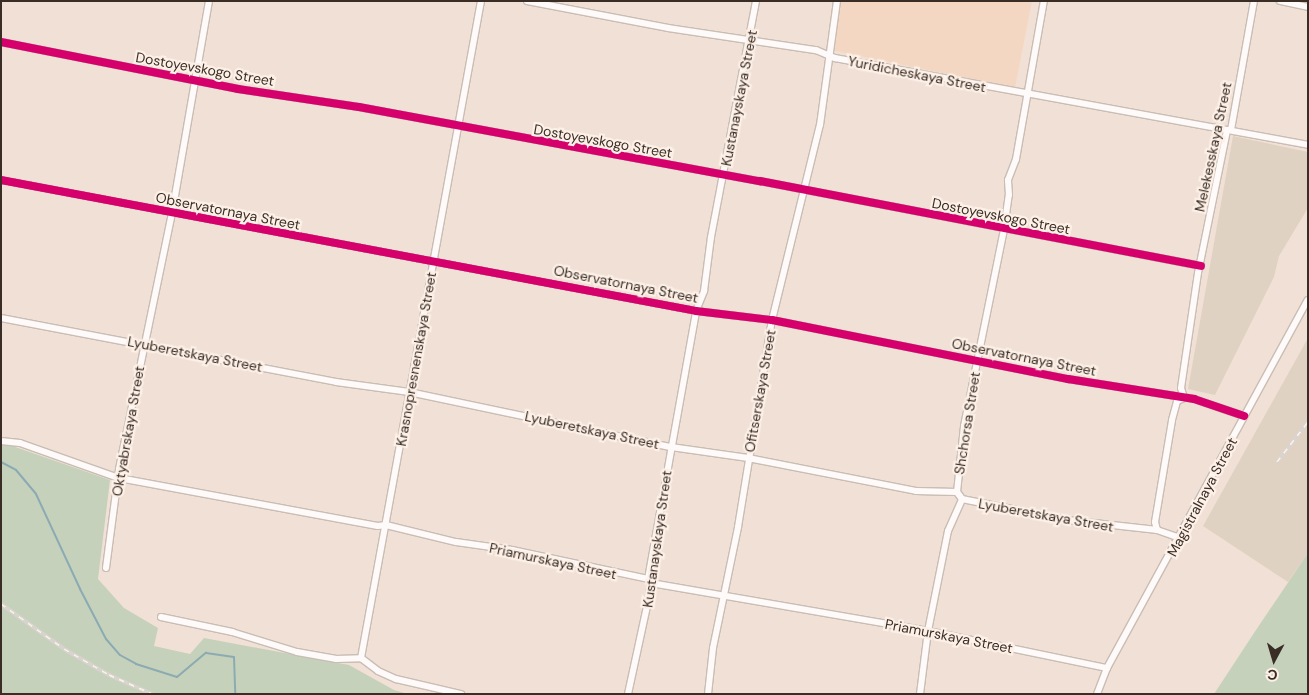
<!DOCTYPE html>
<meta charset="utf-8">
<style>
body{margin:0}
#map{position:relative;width:1309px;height:695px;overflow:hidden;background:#f1e0d5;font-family:"DM Sans",sans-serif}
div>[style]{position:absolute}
.built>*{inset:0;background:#f4d7c3}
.industrial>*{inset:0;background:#e0d2c3}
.green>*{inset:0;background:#c6d1bb}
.stream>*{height:2px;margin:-1px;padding:0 1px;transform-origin:1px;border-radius:1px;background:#8babb3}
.roads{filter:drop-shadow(1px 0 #c9bdb4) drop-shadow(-1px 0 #c9bdb4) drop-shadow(0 1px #c9bdb4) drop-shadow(0 -1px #c9bdb4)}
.street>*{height:6px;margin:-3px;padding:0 3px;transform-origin:3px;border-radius:3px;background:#fdfaf9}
.rail>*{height:4px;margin-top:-2px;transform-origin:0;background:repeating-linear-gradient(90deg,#fcf0e7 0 5.5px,#d9d4d1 0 11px);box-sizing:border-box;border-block:1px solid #d9d4d1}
.cycleway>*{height:8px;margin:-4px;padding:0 4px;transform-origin:4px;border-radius:4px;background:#d6006c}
span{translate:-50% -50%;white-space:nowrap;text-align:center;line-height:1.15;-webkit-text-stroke:4.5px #fcf0e7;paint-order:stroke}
.street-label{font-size:14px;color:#392d25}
.frame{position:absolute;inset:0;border:2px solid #392d25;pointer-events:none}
.north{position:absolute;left:1249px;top:635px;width:50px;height:50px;-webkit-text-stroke:4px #fcf0e7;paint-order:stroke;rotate:186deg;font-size:14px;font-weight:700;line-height:20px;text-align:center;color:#392d25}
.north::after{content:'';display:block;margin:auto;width:18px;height:22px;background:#392d25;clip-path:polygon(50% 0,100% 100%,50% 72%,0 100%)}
</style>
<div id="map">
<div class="built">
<div style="clip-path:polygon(839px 1px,1032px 1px,1015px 88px,830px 50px)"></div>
</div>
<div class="industrial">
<div style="clip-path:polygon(1233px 136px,1308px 152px,1308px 208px,1279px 256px,1274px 277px,1215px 395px,1188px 389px)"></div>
<div style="clip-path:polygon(1308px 338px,1308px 553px,1288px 582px,1203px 526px)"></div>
</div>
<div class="green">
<div style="clip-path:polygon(1px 442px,110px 480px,98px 579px,124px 608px,158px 628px,154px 646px,190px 654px,204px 638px,349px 665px,394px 690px,408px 694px,1px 694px)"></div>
<div style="clip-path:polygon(1308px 553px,1308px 694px,1214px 694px,1254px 633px)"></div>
</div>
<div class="stream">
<div style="left:1px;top:462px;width:17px;rotate:28deg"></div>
<div style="left:16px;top:470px;width:31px;rotate:50deg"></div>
<div style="left:36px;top:494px;width:105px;rotate:65.1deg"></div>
<div style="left:80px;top:589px;width:56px;rotate:62.5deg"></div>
<div style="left:106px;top:639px;width:21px;rotate:49deg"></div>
<div style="left:120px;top:655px;width:18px;rotate:29deg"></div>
<div style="left:136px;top:664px;width:43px;rotate:17.6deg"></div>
<div style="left:177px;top:677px;width:38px;rotate:-40deg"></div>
<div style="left:206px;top:653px;width:28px;rotate:8deg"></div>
<div style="left:234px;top:657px;width:37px;rotate:88deg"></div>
</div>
<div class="roads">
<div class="street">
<div style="left:527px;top:1px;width:144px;rotate:10.8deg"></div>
<div style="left:668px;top:28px;width:150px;rotate:8.5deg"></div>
<div style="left:816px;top:50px;width:21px;rotate:23deg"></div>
<div style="left:835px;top:58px;width:481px;rotate:10.4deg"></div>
<div style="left:1280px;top:1px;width:29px;rotate:12deg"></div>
<div style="left:1px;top:42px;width:242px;rotate:11.2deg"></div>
<div style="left:238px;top:89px;width:122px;rotate:8.5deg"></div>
<div style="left:359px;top:107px;width:408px;rotate:10.5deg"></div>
<div style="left:760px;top:181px;width:449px;rotate:10.9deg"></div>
<div style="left:1px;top:180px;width:707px;rotate:10.67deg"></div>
<div style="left:696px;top:311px;width:77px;rotate:6.8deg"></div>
<div style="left:772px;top:320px;width:302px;rotate:11.3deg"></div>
<div style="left:1068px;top:379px;width:128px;rotate:9deg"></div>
<div style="left:1194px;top:399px;width:53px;rotate:18.8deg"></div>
<div style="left:1px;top:318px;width:341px;rotate:10.8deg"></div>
<div style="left:336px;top:382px;width:74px;rotate:7.8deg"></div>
<div style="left:409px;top:392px;width:268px;rotate:11.9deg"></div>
<div style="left:671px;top:447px;width:78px;rotate:8.1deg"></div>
<div style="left:748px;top:458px;width:171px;rotate:11.1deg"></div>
<div style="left:916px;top:491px;width:41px;rotate:1.4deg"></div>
<div style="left:957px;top:492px;width:9px;rotate:54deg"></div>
<div style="left:962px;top:499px;width:107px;rotate:11.3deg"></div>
<div style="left:1067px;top:520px;width:91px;rotate:6.3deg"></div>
<div style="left:1157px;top:530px;width:24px;rotate:19deg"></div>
<div style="left:1px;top:441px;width:19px;rotate:6deg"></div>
<div style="left:20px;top:443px;width:105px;rotate:19.5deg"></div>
<div style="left:119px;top:478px;width:263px;rotate:10.5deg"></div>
<div style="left:378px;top:526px;width:8px;rotate:-7deg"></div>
<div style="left:386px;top:525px;width:72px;rotate:13.7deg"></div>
<div style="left:456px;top:542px;width:57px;rotate:8.1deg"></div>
<div style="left:512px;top:550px;width:139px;rotate:12deg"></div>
<div style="left:648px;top:579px;width:5px;rotate:53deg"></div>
<div style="left:651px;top:583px;width:281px;rotate:9.8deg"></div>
<div style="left:928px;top:631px;width:183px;rotate:11.7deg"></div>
<div style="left:1157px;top:530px;width:8px;rotate:-104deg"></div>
<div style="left:1155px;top:522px;width:103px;rotate:-80.5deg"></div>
<div style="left:1172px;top:420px;width:20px;rotate:-75deg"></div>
<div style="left:1177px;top:401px;width:8px;rotate:-23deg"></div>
<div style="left:1184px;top:398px;width:10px;rotate:-107deg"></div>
<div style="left:1181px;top:388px;width:116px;rotate:-81.6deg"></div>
<div style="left:1198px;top:273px;width:146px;rotate:-78.5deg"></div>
<div style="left:1227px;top:130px;width:4px"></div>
<div style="left:1231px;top:130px;width:131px;rotate:-79.9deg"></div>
<div style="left:106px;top:568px;width:100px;rotate:-82.5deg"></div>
<div style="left:119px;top:469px;width:261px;rotate:-78.3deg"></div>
<div style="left:172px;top:213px;width:215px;rotate:-80.1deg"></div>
<div style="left:161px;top:617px;width:73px;rotate:11.9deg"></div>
<div style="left:232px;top:632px;width:68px;rotate:17.1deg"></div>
<div style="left:297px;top:652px;width:40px;rotate:10deg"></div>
<div style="left:336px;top:659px;width:25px;rotate:-2deg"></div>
<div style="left:361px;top:658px;width:668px;rotate:-79.65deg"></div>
<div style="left:361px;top:658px;width:21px;rotate:37deg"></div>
<div style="left:378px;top:671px;width:20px;rotate:24deg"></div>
<div style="left:396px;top:679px;width:67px;rotate:13deg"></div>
<div style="left:628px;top:694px;width:90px;rotate:-77.8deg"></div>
<div style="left:647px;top:606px;width:23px;rotate:-80deg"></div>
<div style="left:651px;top:583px;width:5px;rotate:-127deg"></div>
<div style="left:648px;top:579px;width:272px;rotate:-79.8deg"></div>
<div style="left:696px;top:311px;width:22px;rotate:-68deg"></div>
<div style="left:704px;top:291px;width:54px;rotate:-82.6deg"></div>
<div style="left:711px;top:237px;width:240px;rotate:-79.2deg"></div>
<div style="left:708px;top:694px;width:46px;rotate:-83.8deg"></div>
<div style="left:713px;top:648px;width:124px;rotate:-78.3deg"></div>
<div style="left:738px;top:527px;width:210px;rotate:-80.7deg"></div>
<div style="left:772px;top:320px;width:201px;rotate:-76.2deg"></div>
<div style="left:820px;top:125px;width:125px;rotate:-82.2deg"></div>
<div style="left:920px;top:694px;width:64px;rotate:-82.8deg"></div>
<div style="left:928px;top:631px;width:102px;rotate:-78.7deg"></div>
<div style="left:948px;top:531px;width:35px;rotate:-66deg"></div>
<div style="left:962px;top:499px;width:9px;rotate:-126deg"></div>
<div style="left:957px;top:492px;width:66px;rotate:-83.9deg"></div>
<div style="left:964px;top:426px;width:201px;rotate:-78.5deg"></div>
<div style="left:1004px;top:229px;width:34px;rotate:-82deg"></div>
<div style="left:1009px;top:195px;width:15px;rotate:-94deg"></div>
<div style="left:1008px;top:180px;width:22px;rotate:-69deg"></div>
<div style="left:1016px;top:159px;width:160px;rotate:-80deg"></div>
<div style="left:1097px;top:694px;width:28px;rotate:-69deg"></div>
<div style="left:1107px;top:668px;width:419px;rotate:-61.4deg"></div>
</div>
</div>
<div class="rail">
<div style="left:1277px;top:462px;width:51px;rotate:-52.2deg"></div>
<div style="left:1px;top:604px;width:77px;rotate:35.5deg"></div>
<div style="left:64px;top:649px;width:52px;rotate:30deg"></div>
<div style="left:109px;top:675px;width:47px;rotate:23.8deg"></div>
</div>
<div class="cycleway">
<div style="left:1px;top:42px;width:242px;rotate:11.2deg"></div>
<div style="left:238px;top:89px;width:122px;rotate:8.5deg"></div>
<div style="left:359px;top:107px;width:408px;rotate:10.5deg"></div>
<div style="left:760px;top:181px;width:449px;rotate:10.9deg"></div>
<div style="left:1px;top:180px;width:707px;rotate:10.67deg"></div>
<div style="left:696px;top:311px;width:77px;rotate:6.8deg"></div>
<div style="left:772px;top:320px;width:302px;rotate:11.3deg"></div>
<div style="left:1068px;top:379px;width:128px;rotate:9deg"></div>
<div style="left:1194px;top:399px;width:53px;rotate:18.8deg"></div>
</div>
<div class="street-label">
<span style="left:205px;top:69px;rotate:10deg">Dostoyevskogo Street</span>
<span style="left:917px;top:74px;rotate:11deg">Yuridicheskaya Street</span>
<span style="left:739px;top:98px;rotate:-79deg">Kustanayskaya Street</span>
<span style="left:603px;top:141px;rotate:10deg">Dostoyevskogo Street</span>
<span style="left:1213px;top:147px;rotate:-78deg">Melekesskaya Street</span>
<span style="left:228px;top:211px;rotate:11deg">Observatornaya Street</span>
<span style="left:1001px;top:216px;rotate:11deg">Dostoyevskogo Street</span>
<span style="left:626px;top:284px;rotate:11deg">Observatornaya Street</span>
<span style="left:195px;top:354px;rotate:11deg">Lyuberetskaya Street</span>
<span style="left:1024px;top:357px;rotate:11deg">Observatornaya Street</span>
<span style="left:416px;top:359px;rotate:-80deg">Krasnopresnenskaya Street</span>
<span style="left:760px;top:391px;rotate:-80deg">Ofitserskaya Street</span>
<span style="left:967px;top:423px;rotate:-81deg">Shchorsa Street</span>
<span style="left:592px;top:430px;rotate:12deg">Lyuberetskaya Street</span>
<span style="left:128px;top:431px;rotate:-80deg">Oktyabrskaya Street</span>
<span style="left:1202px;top:497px;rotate:-62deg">Magistralnaya Street</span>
<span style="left:1046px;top:515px;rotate:10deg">Lyuberetskaya Street</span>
<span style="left:657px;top:539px;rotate:-82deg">Kustanayskaya Street</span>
<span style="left:553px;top:561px;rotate:12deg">Priamurskaya Street</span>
<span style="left:949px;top:636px;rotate:11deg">Priamurskaya Street</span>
</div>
<div class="frame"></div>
<div class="north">С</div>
</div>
